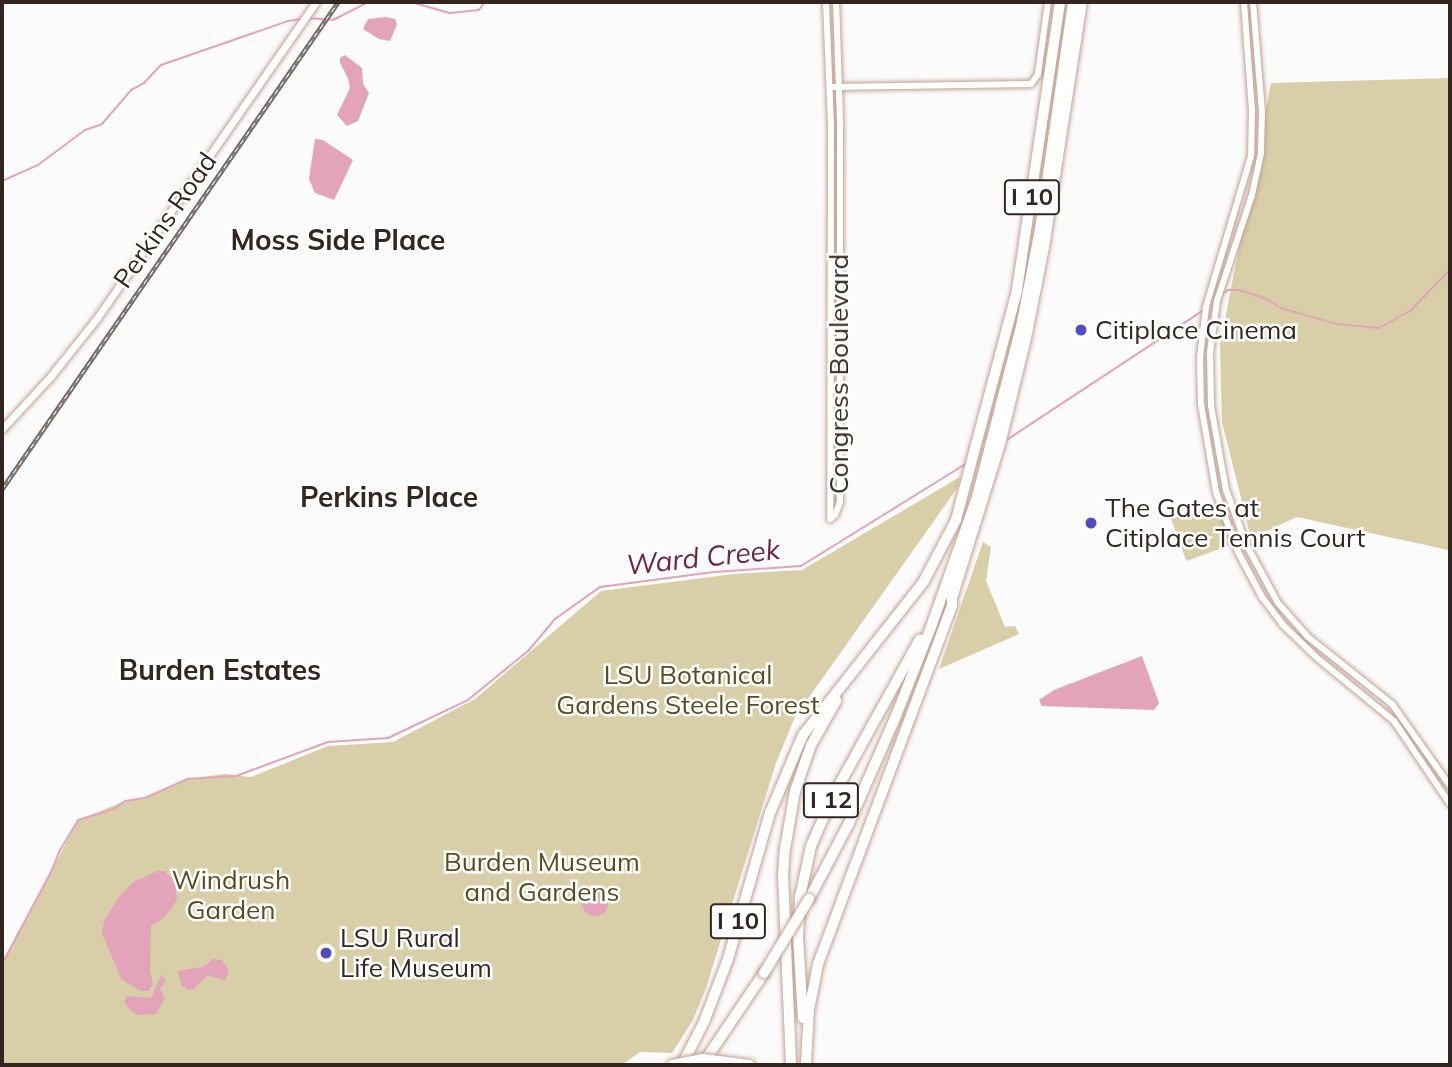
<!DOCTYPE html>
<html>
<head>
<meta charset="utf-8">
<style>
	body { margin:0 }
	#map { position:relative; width:1452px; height:1067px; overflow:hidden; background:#fbfbfb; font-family:Mulish,sans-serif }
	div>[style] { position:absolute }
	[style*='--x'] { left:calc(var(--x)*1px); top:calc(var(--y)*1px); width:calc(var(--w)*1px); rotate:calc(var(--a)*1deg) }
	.green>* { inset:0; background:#d8cfa8; transform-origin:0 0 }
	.water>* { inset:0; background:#e3a3ba }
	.round { border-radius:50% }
	.stream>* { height:2px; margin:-1px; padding:0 1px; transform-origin:1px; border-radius:1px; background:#e3a3ba }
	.roads { filter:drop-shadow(0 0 2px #c2a192) drop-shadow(0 0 2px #c2a192) }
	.tertiary>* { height:6px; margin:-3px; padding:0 3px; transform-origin:3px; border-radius:3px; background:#fff }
	.secondary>* { height:7px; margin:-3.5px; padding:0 3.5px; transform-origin:3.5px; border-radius:3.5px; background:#fff }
	.motorway>* { height:10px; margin:-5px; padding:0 5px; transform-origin:5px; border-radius:5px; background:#fff }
	.rail>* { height:4.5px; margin-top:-2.25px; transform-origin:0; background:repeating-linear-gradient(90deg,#fff 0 5px,#746b67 0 10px); box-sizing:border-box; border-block:2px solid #746b67 }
	.bridges { filter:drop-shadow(0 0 2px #c2a192) drop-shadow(0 0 2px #c2a192) }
	.motorway-bridge>* { height:10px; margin:-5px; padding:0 5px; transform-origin:5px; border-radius:5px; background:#fff }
	.dots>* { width:19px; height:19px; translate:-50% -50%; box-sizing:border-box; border:4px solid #fff; border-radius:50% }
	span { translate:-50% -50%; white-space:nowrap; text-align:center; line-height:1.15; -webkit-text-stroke:5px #fff; paint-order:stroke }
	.shield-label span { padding:2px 5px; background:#fff; border:2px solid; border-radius:5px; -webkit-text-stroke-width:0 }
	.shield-label { font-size:24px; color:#332620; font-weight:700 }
	.street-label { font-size:26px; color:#332620 }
	.poi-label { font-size:26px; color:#332620 }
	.left { translate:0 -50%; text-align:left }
	.park-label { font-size:26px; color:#574d1f }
	.neighbourhood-label { font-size:28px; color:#332620; font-weight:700 }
	.water-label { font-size:28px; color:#6f2546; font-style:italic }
	.frame { position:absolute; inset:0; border:4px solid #332620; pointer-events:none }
</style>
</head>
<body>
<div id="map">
	<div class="green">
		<div style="clip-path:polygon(1450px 78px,1450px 556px,1448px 550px,1297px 517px,1251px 538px,1222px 422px,1220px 345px,1271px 83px)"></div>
		<div style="clip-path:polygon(960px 477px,958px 487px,795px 717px,776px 763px,706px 988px,693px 1020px,672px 1053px,640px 1052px,622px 1065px,2px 1065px,2px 965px,78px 820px,125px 801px,145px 797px,187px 779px,224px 774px,251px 777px,328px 746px,393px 742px,475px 699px,601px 591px,734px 574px,802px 570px)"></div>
		<div style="left:1217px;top:502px;width:45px;height:49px;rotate:70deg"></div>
		<div style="clip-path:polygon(983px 542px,991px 547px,986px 581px,1005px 627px,1015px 626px,1019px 634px,939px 669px)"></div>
	</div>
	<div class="water">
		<div style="clip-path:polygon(386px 17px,395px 19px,397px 24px,390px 41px,379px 39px,363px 29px,368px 19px)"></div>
		<div style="clip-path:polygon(345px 55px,362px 68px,363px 84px,369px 93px,358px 121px,347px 126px,337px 115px,350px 88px,348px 78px,340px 63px,340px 58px)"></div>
		<div style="clip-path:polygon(315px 139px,323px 140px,353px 160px,334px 200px,315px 193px,309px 179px)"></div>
		<div style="clip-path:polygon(1142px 656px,1159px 703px,1154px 710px,1042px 706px,1039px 700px,1054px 690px)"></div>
		<div style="clip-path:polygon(158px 871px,164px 871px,175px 881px,177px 900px,165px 917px,151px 926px,150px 970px,153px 984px,149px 991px,141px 991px,121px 979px,102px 933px,104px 920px,122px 893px,133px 882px)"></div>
		<div class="round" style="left:582px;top:890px;width:26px;height:26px"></div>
		<div style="clip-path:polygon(213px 959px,222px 960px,227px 967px,229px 971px,225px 981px,208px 975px,193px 989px,188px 990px,181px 985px,178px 971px,203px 967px)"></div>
		<div style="clip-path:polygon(161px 975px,166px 980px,160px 989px,165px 998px,156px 1014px,138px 1015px,130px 1010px,124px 1002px,127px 996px,151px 998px)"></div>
	</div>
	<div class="stream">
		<div style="--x:411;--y:2;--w:41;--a:15.8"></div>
		<div style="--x:450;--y:13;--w:29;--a:-6"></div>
		<div style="--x:479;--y:10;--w:10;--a:-53"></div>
		<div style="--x:307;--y:18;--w:26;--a:4"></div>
		<div style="--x:333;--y:20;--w:39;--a:-27"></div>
		<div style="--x:2;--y:181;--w:39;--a:-24"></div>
		<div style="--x:38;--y:165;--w:59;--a:-36.7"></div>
		<div style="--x:85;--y:130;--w:18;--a:-19"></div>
		<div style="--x:102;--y:124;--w:45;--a:-49.5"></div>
		<div style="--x:131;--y:90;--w:15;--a:-28"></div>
		<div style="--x:144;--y:83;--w:25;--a:-47"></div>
		<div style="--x:161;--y:65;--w:134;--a:-19.1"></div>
		<div style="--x:288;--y:21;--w:14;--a:-8"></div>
		<div style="--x:1223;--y:294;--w:6;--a:-39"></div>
		<div style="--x:1228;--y:290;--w:11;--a:0"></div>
		<div style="--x:1239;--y:290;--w:26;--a:18"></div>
		<div style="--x:1264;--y:298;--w:20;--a:30"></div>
		<div style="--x:1281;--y:308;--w:57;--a:16.2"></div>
		<div style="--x:1336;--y:324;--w:43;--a:5.3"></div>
		<div style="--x:1379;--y:328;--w:37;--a:-29"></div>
		<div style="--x:1411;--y:310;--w:56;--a:-45.7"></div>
		<div style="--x:1005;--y:441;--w:236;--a:-33.4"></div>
		<div style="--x:2;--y:964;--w:104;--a:-62"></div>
		<div style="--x:51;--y:872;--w:22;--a:-68"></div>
		<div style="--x:59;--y:852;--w:37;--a:-59"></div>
		<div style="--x:78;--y:820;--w:38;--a:-17"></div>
		<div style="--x:114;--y:809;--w:14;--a:-36"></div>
		<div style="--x:125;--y:801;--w:20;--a:-9"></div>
		<div style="--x:145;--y:798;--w:46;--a:-24.3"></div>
		<div style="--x:187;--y:779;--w:49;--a:-3.5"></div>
		<div style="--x:236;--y:776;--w:98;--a:-20.3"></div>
		<div style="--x:328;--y:742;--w:60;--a:-3.8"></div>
		<div style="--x:388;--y:738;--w:89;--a:-25.4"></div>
		<div style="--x:468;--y:700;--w:79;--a:-39.3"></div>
		<div style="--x:529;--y:650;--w:40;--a:-50"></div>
		<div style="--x:555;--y:619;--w:55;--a:-35.4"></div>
		<div style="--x:600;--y:587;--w:115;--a:-7.5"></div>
		<div style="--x:714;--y:572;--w:87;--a:-3.9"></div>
		<div style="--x:801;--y:566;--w:195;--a:-31.8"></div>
	</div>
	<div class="roads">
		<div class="tertiary">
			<div style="--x:826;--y:2;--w:123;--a:87.7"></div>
			<div style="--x:831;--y:125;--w:394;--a:90.1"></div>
			<div style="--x:1244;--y:2;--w:108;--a:85.8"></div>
			<div style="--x:1252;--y:110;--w:46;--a:91.2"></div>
			<div style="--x:1251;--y:156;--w:158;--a:106.6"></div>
			<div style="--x:1206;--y:307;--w:50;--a:96.8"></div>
			<div style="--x:1200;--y:357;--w:47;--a:88.8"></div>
			<div style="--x:1201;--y:404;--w:89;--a:80.3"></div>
			<div style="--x:1216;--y:492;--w:64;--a:69.9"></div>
			<div style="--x:1238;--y:552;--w:51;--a:61.9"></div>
			<div style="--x:1262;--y:597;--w:34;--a:53"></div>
			<div style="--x:1282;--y:624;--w:47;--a:44.1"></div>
			<div style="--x:1316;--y:657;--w:101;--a:39.4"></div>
			<div style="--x:1394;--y:721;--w:100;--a:56"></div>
			<div style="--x:1253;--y:2;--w:109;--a:85.3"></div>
			<div style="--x:1262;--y:111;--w:42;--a:91.4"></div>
			<div style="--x:1261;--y:153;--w:43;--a:102.1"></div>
			<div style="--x:1252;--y:195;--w:112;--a:108.3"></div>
			<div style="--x:1217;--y:301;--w:51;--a:97.8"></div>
			<div style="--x:1210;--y:352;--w:54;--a:88.9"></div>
			<div style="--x:1211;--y:406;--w:85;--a:79.9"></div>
			<div style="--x:1226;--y:490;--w:60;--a:69.4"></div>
			<div style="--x:1247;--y:546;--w:65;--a:61.5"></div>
			<div style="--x:1278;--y:603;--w:45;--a:48.6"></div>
			<div style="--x:1308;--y:637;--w:107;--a:38.6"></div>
			<div style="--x:1392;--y:704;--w:100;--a:54.7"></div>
			<div style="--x:833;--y:87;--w:198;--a:-0.9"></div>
			<div style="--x:1031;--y:84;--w:12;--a:-55"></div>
			<div style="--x:1038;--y:74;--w:73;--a:-82.1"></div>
			<div style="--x:830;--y:519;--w:6;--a:-39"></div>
			<div style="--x:835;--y:515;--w:14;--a:-69"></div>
			<div style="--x:840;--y:502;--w:382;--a:-90"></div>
			<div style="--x:840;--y:120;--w:118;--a:-91.9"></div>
		</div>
		<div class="secondary">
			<div style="--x:2;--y:429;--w:71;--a:-47.3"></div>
			<div style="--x:50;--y:377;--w:75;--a:-51.5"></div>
			<div style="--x:97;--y:318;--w:384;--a:-55.3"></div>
		</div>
		<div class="motorway">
			<div style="--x:809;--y:899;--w:86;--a:-62.2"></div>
			<div style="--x:849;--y:823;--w:117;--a:-66.3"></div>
			<div style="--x:896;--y:716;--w:96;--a:-68.5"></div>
			<div style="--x:931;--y:627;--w:138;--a:-70.5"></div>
			<div style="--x:977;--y:497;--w:176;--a:-75.5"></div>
			<div style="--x:1021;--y:327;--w:100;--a:-79"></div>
			<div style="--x:1040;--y:229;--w:229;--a:-81.7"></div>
			<div style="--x:803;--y:1018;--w:81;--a:-93.5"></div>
			<div style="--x:798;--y:937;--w:40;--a:-87.1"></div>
			<div style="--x:800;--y:897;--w:52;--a:-77.8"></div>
			<div style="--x:811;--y:846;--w:55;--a:-66.3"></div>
			<div style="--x:833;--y:796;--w:179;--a:-61"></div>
			<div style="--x:806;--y:1063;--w:53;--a:-86.8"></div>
			<div style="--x:809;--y:1010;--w:47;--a:-78.9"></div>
			<div style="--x:818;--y:964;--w:382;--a:-69.5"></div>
			<div style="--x:952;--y:606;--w:8;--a:-90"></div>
			<div style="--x:952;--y:598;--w:161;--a:-72.7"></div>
			<div style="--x:1000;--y:444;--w:109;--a:-76.2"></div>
			<div style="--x:1026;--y:338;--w:93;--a:-78.8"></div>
			<div style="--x:1044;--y:247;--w:248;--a:-81.2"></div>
			<div style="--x:682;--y:1065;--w:48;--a:-62.9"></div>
			<div style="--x:704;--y:1022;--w:67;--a:-69.1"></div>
			<div style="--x:728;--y:959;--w:152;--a:-74"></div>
			<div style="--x:770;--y:813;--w:85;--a:-67.1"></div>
			<div style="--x:803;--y:735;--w:196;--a:-51.8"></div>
			<div style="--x:924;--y:581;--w:69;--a:-62.3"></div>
			<div style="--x:956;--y:520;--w:238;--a:-75.1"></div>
			<div style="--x:1017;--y:290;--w:291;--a:-81.5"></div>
			<div style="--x:702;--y:1065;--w:111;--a:-56"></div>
			<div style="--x:791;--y:1065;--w:190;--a:-92.4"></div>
			<div style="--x:783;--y:875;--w:26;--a:-86"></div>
			<div style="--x:785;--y:849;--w:59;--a:-80.2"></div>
			<div style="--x:795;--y:791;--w:49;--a:-70.8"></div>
			<div style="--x:811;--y:745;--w:51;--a:-60.4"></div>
		</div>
	</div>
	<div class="rail">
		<div style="--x:2;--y:489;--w:592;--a:-55.4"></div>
	</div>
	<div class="bridges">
		<div class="motorway-bridge">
			<div style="--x:764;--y:973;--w:87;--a:-58.7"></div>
			<div style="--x:672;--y:1065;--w:32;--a:-11"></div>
			<div style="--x:703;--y:1059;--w:47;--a:7.3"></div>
		</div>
	</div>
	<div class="dots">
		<div style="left:1081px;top:330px;background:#534bc3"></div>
		<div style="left:1091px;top:523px;background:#534bc3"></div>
		<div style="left:326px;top:953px;background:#534bc3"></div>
	</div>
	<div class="shield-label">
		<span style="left:1032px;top:197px">I 10</span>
		<span style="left:831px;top:800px">I 12</span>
		<span style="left:738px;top:921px">I 10</span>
	</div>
	<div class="street-label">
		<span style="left:165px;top:220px;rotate:-55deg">Perkins Road</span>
		<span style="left:839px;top:374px;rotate:-90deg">Congress Boulevard</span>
	</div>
	<div class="poi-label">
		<span class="left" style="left:1095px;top:330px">Citiplace Cinema</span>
		<span class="left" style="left:1105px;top:523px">The Gates at<br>Citiplace Tennis Court</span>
		<span class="left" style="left:340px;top:953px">LSU Rural<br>Life Museum</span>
	</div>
	<div class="park-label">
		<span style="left:688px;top:690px">LSU Botanical<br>Gardens Steele Forest</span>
		<span style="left:542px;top:877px">Burden Museum<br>and Gardens</span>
		<span style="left:231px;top:895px">Windrush<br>Garden</span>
	</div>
	<div class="neighbourhood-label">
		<span style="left:338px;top:240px">Moss Side Place</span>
		<span style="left:389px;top:497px">Perkins Place</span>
		<span style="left:220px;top:670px">Burden Estates</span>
	</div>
	<div class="water-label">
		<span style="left:703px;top:557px;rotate:-6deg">Ward Creek</span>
	</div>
	<div class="frame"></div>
</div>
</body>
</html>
